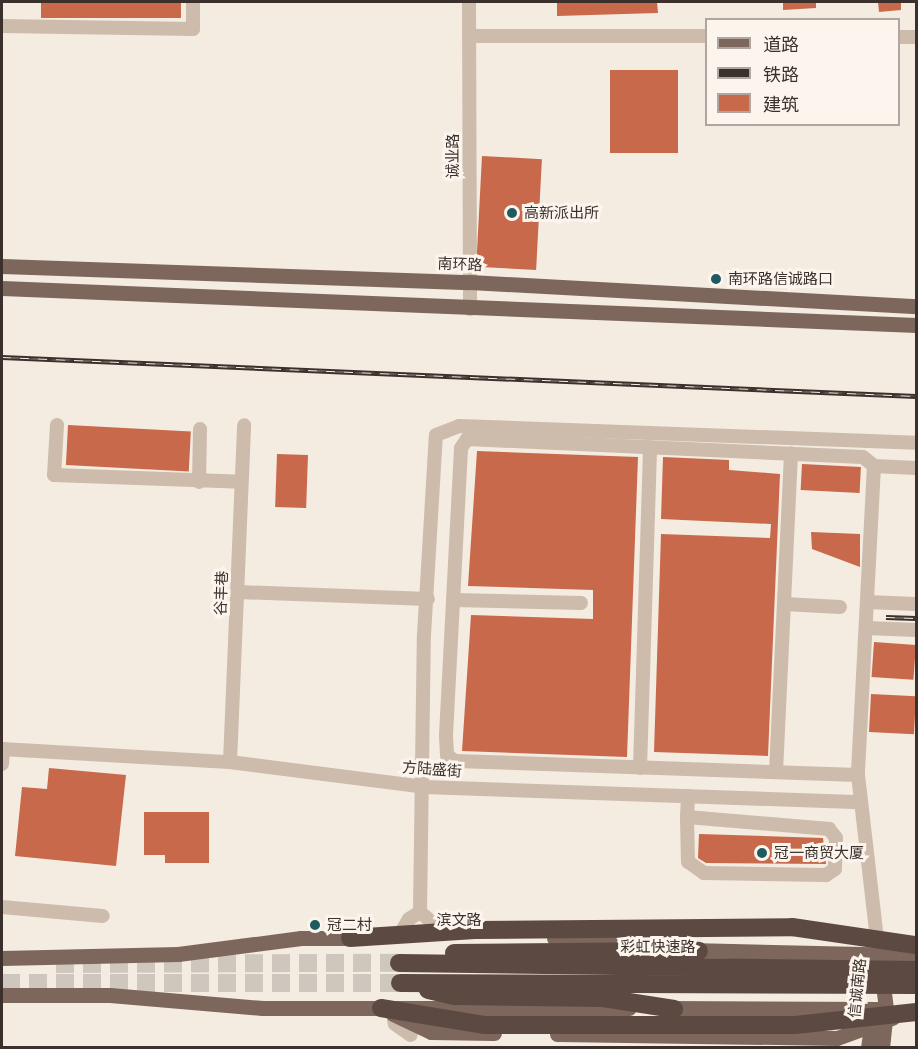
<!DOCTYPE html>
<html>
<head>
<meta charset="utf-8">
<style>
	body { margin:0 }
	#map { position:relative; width:918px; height:1049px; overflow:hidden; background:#f4ebe1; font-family:Arial,"Noto Sans SC",sans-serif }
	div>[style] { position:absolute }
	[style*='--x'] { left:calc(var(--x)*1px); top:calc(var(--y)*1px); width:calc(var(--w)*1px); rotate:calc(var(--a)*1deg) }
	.building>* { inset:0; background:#c8694b; transform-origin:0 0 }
	.highway-tunnel>* { height:18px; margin-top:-9px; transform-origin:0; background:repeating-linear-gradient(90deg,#cfc6bd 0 18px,transparent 0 27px) }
	.minor>* { height:14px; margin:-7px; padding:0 7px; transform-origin:7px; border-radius:7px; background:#cdbbac }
	.major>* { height:15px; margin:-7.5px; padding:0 7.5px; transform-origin:7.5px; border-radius:7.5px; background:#7d675c }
	.highway>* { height:18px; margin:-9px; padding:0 9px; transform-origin:9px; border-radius:9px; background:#5c4a42 }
	.rail>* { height:5px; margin-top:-2.5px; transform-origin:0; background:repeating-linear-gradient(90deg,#fbf5ee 0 9px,#3b302b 0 18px); box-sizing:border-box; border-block:2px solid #3b302b }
	.dots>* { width:16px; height:16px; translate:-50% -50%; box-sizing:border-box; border:3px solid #fbf5ee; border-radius:50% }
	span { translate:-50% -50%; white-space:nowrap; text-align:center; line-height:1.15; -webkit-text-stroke:6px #fbf5ee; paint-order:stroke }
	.street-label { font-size:15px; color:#3b302b }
	.poi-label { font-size:15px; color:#3b302b }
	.left { translate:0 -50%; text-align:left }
	.frame { position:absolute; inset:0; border:3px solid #3b302b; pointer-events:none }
	.legend { position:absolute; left:705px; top:18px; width:195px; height:108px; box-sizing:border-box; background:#fbf5ee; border:2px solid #aea6a0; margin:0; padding:8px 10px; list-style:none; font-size:18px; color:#3b302b }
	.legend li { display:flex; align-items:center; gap:12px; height:30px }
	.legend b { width:30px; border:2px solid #aea6a0 }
</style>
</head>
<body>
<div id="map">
	<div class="building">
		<div style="left:41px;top:2px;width:140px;height:16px"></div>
		<div style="clip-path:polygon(557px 2px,657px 2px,658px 13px,557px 16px)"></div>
		<div style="clip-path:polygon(783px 2px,816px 2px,816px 8px,783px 10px)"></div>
		<div style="clip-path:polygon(878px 2px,901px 2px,901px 10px,879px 12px)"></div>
		<div style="left:610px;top:70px;width:68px;height:83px"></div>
		<div style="left:482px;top:156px;width:60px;height:111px;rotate:3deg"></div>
		<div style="left:68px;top:425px;width:123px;height:40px;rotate:3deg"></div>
		<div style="clip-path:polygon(477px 451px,638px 457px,627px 757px,462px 751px,471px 615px,593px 619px,593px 590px,468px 586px)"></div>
		<div style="left:277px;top:454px;width:31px;height:53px;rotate:2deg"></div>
		<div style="clip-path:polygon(663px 457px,729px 460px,729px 470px,780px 474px,768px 756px,654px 752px,661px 534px,770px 538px,771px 524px,661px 519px)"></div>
		<div style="left:802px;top:464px;width:59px;height:26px;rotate:3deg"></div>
		<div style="clip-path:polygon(811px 532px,860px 534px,860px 567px,812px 549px)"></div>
		<div style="left:874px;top:642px;width:42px;height:35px;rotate:4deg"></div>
		<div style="left:871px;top:694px;width:45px;height:38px;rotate:3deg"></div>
		<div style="clip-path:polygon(49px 768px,126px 775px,116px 866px,15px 856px,22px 787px,47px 789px)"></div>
		<div style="clip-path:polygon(144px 812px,209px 812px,209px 863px,165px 863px,165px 855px,144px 855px)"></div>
		<div style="clip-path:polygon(699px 834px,823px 838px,826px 864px,706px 863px,698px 858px)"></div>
	</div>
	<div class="highway-tunnel">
		<div style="--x:56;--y:964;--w:343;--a:-0.2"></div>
		<div style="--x:2;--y:983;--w:398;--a:0"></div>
	</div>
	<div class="minor">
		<div style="--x:469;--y:2;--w:307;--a:89.8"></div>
		<div style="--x:2;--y:26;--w:191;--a:0.9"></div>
		<div style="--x:193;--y:29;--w:27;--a:-90"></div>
		<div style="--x:469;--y:36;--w:237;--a:0"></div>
		<div style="--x:898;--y:37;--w:18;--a:0"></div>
		<div style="--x:57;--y:425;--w:50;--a:93.4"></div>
		<div style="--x:54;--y:475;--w:187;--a:2.1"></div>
		<div style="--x:874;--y:466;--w:42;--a:2.7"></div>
		<div style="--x:199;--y:482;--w:53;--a:-88.9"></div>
		<div style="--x:238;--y:592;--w:190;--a:2.1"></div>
		<div style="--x:453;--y:600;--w:128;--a:1.3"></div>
		<div style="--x:867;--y:602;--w:49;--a:2.3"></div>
		<div style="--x:784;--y:604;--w:56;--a:3.1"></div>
		<div style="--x:866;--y:628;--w:50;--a:2.3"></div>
		<div style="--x:2;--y:749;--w:228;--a:3.3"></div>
		<div style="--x:230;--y:762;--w:196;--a:7.3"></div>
		<div style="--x:424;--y:787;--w:437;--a:2"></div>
		<div style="--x:230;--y:762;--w:337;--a:-87.6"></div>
		<div style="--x:2;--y:764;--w:15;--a:-86"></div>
		<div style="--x:640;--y:768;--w:321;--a:-88.2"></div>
		<div style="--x:776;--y:772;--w:319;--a:-87.3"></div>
		<div style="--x:858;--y:775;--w:403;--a:-178"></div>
		<div style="--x:455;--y:761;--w:10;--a:-143"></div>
		<div style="--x:447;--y:755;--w:20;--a:-93"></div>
		<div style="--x:446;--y:735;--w:287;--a:-87"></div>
		<div style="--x:461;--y:448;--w:11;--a:-56"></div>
		<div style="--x:467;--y:439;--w:396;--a:2.6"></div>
		<div style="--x:863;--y:457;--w:14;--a:39"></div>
		<div style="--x:874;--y:466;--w:309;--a:93"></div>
		<div style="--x:858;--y:775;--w:174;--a:83.4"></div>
		<div style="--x:687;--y:817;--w:143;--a:4.8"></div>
		<div style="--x:829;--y:829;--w:11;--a:52"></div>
		<div style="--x:836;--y:838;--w:31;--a:92"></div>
		<div style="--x:835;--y:869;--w:11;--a:146"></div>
		<div style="--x:826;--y:875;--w:122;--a:-179.1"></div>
		<div style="--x:704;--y:873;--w:19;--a:-145"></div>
		<div style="--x:688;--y:862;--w:45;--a:-91.3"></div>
		<div style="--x:687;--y:817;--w:21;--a:-87"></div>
		<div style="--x:2;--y:907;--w:101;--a:5.1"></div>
		<div style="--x:442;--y:931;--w:29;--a:-139"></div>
		<div style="--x:420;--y:912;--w:277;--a:-89.2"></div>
		<div style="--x:424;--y:635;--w:200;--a:-86.6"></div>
		<div style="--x:436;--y:435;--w:25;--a:-21"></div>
		<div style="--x:459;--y:426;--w:457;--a:2.1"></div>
		<div style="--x:400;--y:934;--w:17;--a:-59"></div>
		<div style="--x:409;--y:919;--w:13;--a:-32"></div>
		<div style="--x:393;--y:1014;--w:10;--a:79"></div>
		<div style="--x:395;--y:1024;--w:19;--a:35"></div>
	</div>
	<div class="major">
		<div style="--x:2;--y:266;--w:468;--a:2"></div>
		<div style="--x:470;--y:282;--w:447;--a:3.1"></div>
		<div style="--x:2;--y:288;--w:915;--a:2.32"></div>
		<div style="--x:554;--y:938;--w:84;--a:4.8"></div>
		<div style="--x:689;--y:950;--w:227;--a:1.3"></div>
		<div style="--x:2;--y:958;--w:176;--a:-1.3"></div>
		<div style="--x:178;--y:954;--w:124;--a:-7.4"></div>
		<div style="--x:301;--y:938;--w:58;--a:0"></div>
		<div style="--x:2;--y:995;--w:108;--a:0"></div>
		<div style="--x:110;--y:995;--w:153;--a:4.9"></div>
		<div style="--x:262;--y:1008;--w:367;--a:0"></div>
		<div style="--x:665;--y:1008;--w:213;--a:0.3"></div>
		<div style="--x:393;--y:1014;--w:42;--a:25.3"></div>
		<div style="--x:431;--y:1032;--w:63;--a:0.9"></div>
		<div style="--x:557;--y:1034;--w:280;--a:0.8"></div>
		<div style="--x:837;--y:1038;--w:59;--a:-20"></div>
		<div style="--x:868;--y:1048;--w:29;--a:-82"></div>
		<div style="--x:882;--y:1048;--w:39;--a:-84"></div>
		<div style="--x:886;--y:1009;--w:35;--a:-97"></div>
	</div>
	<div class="highway">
		<div style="--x:350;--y:938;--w:125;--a:-3.7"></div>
		<div style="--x:475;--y:930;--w:317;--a:-0.5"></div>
		<div style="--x:792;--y:927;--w:125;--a:8.3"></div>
		<div style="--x:454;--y:953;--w:245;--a:-0.5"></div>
		<div style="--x:399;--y:963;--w:517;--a:0.78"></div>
		<div style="--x:400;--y:983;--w:516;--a:0.22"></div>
		<div style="--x:428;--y:990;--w:28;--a:13"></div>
		<div style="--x:455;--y:996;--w:148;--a:0.8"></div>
		<div style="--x:603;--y:998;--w:72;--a:8.8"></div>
		<div style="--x:381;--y:1008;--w:104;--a:9.4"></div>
		<div style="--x:484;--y:1025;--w:311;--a:0"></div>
		<div style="--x:795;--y:1025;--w:122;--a:-6.1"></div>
	</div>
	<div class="rail">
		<div style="--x:2;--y:357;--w:915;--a:2.44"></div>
		<div style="--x:886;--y:617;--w:30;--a:2"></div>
	</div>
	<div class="dots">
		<div style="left:512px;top:213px;background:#1f5a5e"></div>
		<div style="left:716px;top:279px;background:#1f5a5e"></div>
		<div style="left:762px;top:853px;background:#1f5a5e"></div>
		<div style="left:315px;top:925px;background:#1f5a5e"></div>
	</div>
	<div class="street-label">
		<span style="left:453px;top:156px;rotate:-90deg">诚业路</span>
		<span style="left:460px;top:264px;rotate:2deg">南环路</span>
		<span style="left:221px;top:593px;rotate:-88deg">谷丰巷</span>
		<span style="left:432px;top:769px;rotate:4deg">方陆盛街</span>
		<span style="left:459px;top:920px">滨文路</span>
		<span style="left:658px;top:947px">彩虹快速路</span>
		<span style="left:857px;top:988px;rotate:-84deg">信诚南路</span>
	</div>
	<div class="poi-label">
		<span class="left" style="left:524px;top:213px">高新派出所</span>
		<span class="left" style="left:728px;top:279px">南环路信诚路口</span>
		<span class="left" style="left:774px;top:853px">冠一商贸大厦</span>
		<span class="left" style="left:327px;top:925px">冠二村</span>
	</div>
	<div class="frame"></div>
	<ul class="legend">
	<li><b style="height:8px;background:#7d675c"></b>道路</li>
	<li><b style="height:8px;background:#3b302b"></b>铁路</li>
	<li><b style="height:16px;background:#c8694b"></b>建筑</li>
	</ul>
</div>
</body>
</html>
